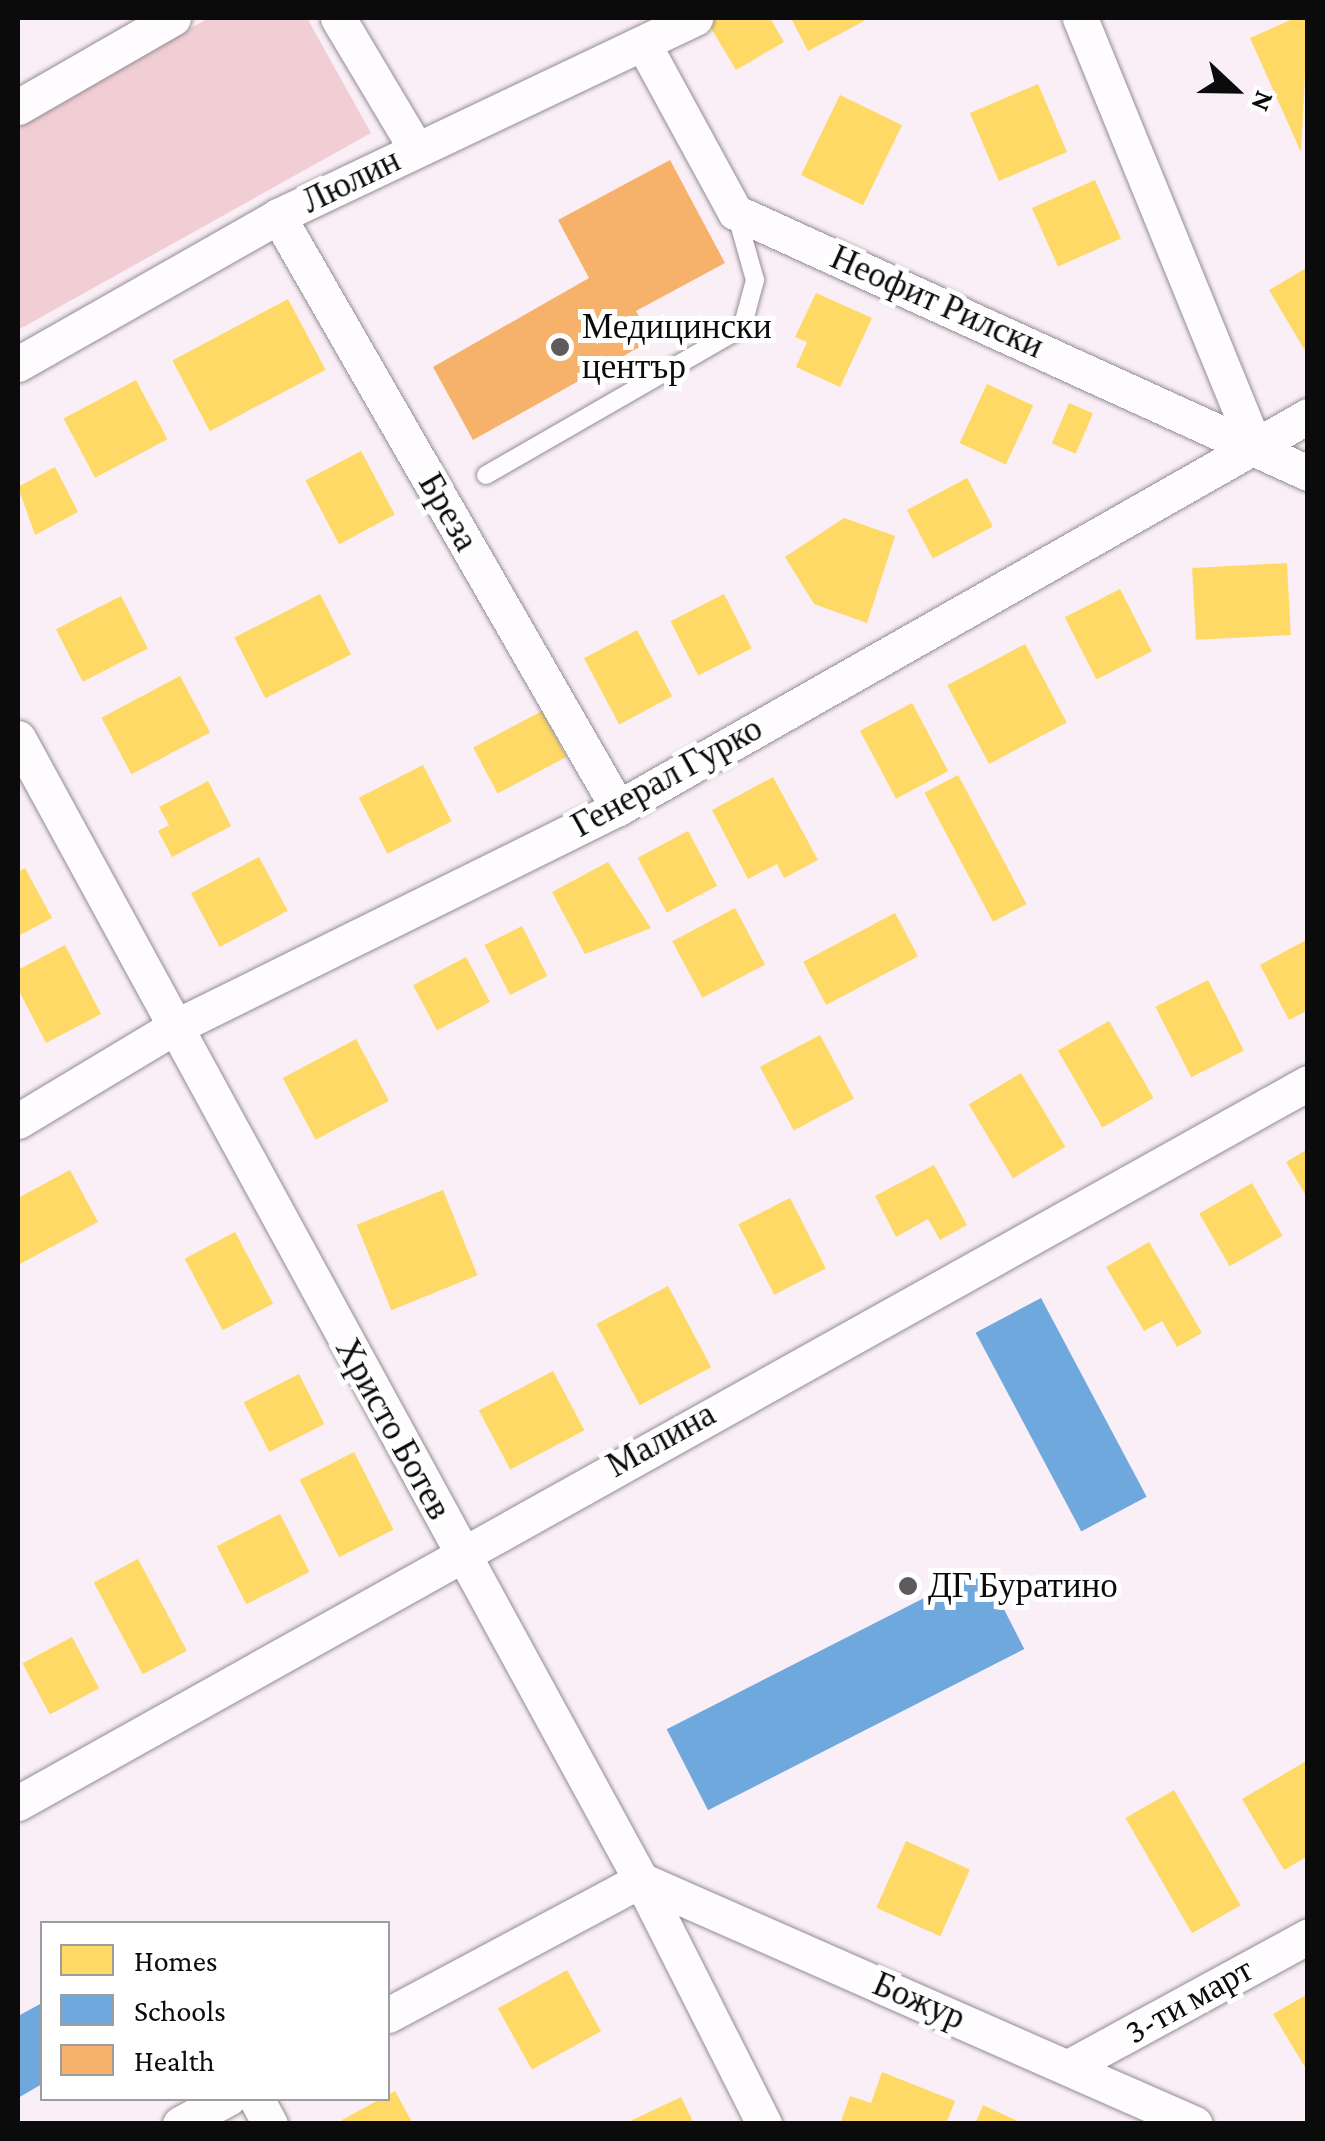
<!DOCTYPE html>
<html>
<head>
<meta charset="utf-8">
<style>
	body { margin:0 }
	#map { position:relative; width:1325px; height:2141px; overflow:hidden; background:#faeef7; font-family:"Crimson Pro",serif }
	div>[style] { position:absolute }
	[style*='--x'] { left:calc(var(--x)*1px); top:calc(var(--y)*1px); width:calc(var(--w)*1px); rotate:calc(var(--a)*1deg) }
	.green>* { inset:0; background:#f1ced4 }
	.homes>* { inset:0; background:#ffd966; transform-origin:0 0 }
	.schools>* { inset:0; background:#6fa8dc; transform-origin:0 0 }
	.health>* { inset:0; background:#f6b26b }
	.roads { filter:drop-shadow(0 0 2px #938d91) drop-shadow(0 0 2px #938d91) }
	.lane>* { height:18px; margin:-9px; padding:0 9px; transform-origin:9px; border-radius:9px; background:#fefcfe }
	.street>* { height:35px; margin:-17.5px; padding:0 17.5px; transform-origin:17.5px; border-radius:17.5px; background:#fefcfe }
	.dots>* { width:28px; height:28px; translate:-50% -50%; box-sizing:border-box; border:5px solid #fff; border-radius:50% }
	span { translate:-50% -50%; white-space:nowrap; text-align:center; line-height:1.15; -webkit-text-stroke:10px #fff; paint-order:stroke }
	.street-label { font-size:35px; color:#0b0b0b }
	.poi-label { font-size:35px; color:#0b0b0b }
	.left { translate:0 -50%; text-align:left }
	.frame { position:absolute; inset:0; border:20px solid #0b0b0b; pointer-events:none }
	.legend { position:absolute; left:40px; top:1921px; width:350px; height:180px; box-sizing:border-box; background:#fff; border:2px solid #9d9d9d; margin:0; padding:12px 18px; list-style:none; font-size:30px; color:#0b0b0b }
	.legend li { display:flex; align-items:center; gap:20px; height:50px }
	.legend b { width:50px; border:2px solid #9d9d9d }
	.north { position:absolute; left:1185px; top:40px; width:100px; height:100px; -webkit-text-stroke:8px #fff; paint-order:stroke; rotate:112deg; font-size:28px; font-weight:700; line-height:40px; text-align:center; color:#0b0b0b }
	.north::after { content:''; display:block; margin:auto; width:35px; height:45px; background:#0b0b0b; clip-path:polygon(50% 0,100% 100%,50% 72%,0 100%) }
</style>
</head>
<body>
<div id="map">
	<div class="green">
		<div style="clip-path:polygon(209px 18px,307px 18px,371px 133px,18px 330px,18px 124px)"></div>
	</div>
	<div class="homes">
		<div style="clip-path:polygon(705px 18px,770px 18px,784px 42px,736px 70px)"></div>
		<div style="clip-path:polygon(791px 18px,862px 18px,864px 21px,808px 51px)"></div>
		<div style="clip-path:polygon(1295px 18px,1308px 18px,1301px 152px,1250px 38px)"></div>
		<div style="left:1038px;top:84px;width:74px;height:74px;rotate:67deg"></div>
		<div style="left:840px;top:95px;width:69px;height:89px;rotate:26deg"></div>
		<div style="left:1095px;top:180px;width:64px;height:69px;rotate:66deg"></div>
		<div style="clip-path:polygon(1308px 267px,1308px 347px,1304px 349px,1269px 290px)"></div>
		<div style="clip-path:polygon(816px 293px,872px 318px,840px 387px,796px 367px,807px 342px,795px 337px)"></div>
		<div style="left:288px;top:299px;width:80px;height:131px;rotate:62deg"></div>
		<div style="left:136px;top:380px;width:67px;height:82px;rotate:62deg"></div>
		<div style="left:987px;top:384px;width:51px;height:65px;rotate:25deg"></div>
		<div style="left:1069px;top:403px;width:26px;height:44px;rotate:23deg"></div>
		<div style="left:361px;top:451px;width:72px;height:63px;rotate:62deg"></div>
		<div style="clip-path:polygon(55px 467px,78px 512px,35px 535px,18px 487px)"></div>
		<div style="left:967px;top:478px;width:55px;height:68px;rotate:62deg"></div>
		<div style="clip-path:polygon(844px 518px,895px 536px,867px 623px,814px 604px,785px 557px)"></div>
		<div style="left:1287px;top:563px;width:72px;height:95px;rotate:87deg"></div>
		<div style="left:1120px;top:589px;width:70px;height:62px;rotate:63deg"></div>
		<div style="left:320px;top:594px;width:68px;height:96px;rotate:63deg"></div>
		<div style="left:724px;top:594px;width:61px;height:60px;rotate:63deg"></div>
		<div style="left:121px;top:596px;width:59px;height:73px;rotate:63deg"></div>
		<div style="left:637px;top:630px;width:75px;height:60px;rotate:62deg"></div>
		<div style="left:1025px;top:644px;width:89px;height:88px;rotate:62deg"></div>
		<div style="left:180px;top:676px;width:64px;height:89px;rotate:62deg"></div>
		<div style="left:912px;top:703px;width:77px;height:59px;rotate:62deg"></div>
		<div style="left:542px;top:711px;width:52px;height:78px;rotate:62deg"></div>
		<div style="left:423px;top:765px;width:63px;height:72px;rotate:63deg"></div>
		<div style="left:958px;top:775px;width:146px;height:38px;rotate:62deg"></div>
		<div style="clip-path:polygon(773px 777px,818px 860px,784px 878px,777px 864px,748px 879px,712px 810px)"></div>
		<div style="clip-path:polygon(208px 781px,231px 826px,172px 857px,158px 831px,169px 825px,159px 807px)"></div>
		<div style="left:688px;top:831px;width:62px;height:57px;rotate:62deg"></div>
		<div style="left:259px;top:857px;width:61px;height:77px;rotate:62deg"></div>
		<div style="clip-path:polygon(608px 862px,651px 928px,585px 954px,552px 892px)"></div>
		<div style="clip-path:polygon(25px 868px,52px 918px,18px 936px,18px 872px)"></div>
		<div style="left:735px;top:908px;width:64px;height:71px;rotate:62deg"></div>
		<div style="left:895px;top:913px;width:49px;height:104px;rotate:62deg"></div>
		<div style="left:522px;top:926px;width:56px;height:42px;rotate:63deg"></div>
		<div style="clip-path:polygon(1308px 939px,1308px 1010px,1289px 1020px,1260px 965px)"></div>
		<div style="clip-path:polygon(65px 945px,101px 1014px,46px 1043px,18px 989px,18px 970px)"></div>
		<div style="left:466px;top:957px;width:51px;height:60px;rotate:62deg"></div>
		<div style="left:1208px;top:980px;width:79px;height:59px;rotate:63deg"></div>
		<div style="left:1109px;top:1021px;width:89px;height:59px;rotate:60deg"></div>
		<div style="left:820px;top:1035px;width:72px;height:68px;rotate:62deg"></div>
		<div style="left:356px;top:1039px;width:70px;height:83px;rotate:62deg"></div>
		<div style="left:1021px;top:1073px;width:86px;height:61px;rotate:59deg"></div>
		<div style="clip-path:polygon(1308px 1149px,1308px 1199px,1286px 1162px)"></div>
		<div style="clip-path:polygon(934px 1165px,967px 1225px,940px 1240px,928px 1219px,896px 1237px,875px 1196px)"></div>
		<div style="clip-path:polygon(70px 1170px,98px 1222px,18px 1265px,18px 1198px)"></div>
		<div style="left:1252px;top:1183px;width:61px;height:61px;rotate:60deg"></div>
		<div style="left:443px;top:1190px;width:92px;height:93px;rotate:68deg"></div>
		<div style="left:790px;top:1198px;width:79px;height:58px;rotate:63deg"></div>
		<div style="left:235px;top:1232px;width:81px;height:57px;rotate:62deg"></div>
		<div style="clip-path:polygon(1149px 1242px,1202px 1333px,1177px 1347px,1162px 1321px,1144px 1331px,1106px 1267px)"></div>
		<div style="left:668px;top:1286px;width:92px;height:81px;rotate:62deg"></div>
		<div style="left:553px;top:1371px;width:67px;height:84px;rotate:62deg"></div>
		<div style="left:299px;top:1374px;width:56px;height:62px;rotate:63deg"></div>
		<div style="left:354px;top:1452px;width:87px;height:61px;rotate:63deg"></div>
		<div style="left:280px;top:1514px;width:65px;height:71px;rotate:63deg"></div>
		<div style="left:138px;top:1559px;width:104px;height:50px;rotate:62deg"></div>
		<div style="left:72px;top:1637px;width:58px;height:56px;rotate:62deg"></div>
		<div style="clip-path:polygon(1308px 1760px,1308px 1856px,1284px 1870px,1242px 1799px)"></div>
		<div style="left:1174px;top:1790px;width:133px;height:56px;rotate:60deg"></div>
		<div style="left:906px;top:1841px;width:70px;height:73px;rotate:24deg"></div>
		<div style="left:567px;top:1970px;width:70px;height:79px;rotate:61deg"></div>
		<div style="clip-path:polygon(1308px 1994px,1308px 2072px,1273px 2014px)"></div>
		<div style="clip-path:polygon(882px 2072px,955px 2101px,946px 2124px,840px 2124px,850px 2096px,871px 2103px)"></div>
		<div style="clip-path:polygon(395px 2091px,413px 2124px,343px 2124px,342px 2120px)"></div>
		<div style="clip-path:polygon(681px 2097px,694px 2124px,624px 2124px)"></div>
		<div style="clip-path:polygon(983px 2105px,1024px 2124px,975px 2124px)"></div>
	</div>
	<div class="schools">
		<div style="left:1041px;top:1298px;width:225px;height:74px;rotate:62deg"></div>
		<div style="left:983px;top:1568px;width:91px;height:355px;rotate:63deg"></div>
		<div style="clip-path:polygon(42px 2003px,42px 2084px,18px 2098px,18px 2016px)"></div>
	</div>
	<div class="health">
		<div style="clip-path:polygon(670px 160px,725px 263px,636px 311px,652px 340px,473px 440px,433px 367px,589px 278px,558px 220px)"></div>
	</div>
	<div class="roads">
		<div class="lane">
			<div style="--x:486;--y:475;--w:295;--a:-29.9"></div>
			<div style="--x:742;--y:328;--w:50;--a:-74.8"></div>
			<div style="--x:755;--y:280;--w:70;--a:-105.8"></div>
		</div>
		<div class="street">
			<div style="--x:338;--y:18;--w:152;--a:59.2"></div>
			<div style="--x:1080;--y:18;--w:460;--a:67.8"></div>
			<div style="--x:645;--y:47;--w:188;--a:61.4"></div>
			<div style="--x:735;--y:212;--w:630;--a:24.49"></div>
			<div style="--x:18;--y:107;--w:179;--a:-29.9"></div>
			<div style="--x:278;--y:216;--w:683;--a:60.13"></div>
			<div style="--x:18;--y:364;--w:299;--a:-29.6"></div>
			<div style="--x:278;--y:216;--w:462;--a:-25.4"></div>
			<div style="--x:18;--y:738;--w:1301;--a:61.39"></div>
			<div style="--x:641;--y:1880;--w:273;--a:63.2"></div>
			<div style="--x:18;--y:1121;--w:179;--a:-31"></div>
			<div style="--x:171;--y:1029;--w:499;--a:-26.3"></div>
			<div style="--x:618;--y:808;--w:794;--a:-29.6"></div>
			<div style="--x:18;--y:1803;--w:1477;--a:-29.17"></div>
			<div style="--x:388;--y:2015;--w:287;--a:-28.1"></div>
			<div style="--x:641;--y:1880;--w:605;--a:23.77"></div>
			<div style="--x:1070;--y:2066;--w:271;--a:-28.6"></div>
			<div style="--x:256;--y:2098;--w:30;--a:62"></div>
			<div style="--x:180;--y:2124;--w:55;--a:-28.4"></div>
		</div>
	</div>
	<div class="dots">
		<div style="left:560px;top:347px;background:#5f5a5e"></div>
		<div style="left:908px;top:1586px;background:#5f5a5e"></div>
	</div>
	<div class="street-label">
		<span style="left:351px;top:181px;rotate:-26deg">Люлин</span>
		<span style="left:937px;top:302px;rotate:24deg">Неофит Рилски</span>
		<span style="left:448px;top:512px;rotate:60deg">Бреза</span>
		<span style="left:667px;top:777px;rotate:-29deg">Генерал Гурко</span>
		<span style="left:393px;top:1429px;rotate:61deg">Христо Ботев</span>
		<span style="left:661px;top:1440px;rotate:-29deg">Малина</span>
		<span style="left:919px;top:2001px;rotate:23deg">Божур</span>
		<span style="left:1189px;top:2001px;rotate:-29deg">3-ти март</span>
	</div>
	<div class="poi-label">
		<span class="left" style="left:582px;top:347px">Медицински<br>център</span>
		<span class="left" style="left:928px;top:1586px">ДГ Буратино</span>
	</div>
	<div class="frame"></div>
	<ul class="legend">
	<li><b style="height:28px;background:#ffd966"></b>Homes</li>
	<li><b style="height:28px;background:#6fa8dc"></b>Schools</li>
	<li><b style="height:28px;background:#f6b26b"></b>Health</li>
	</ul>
	<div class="north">N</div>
</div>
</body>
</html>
